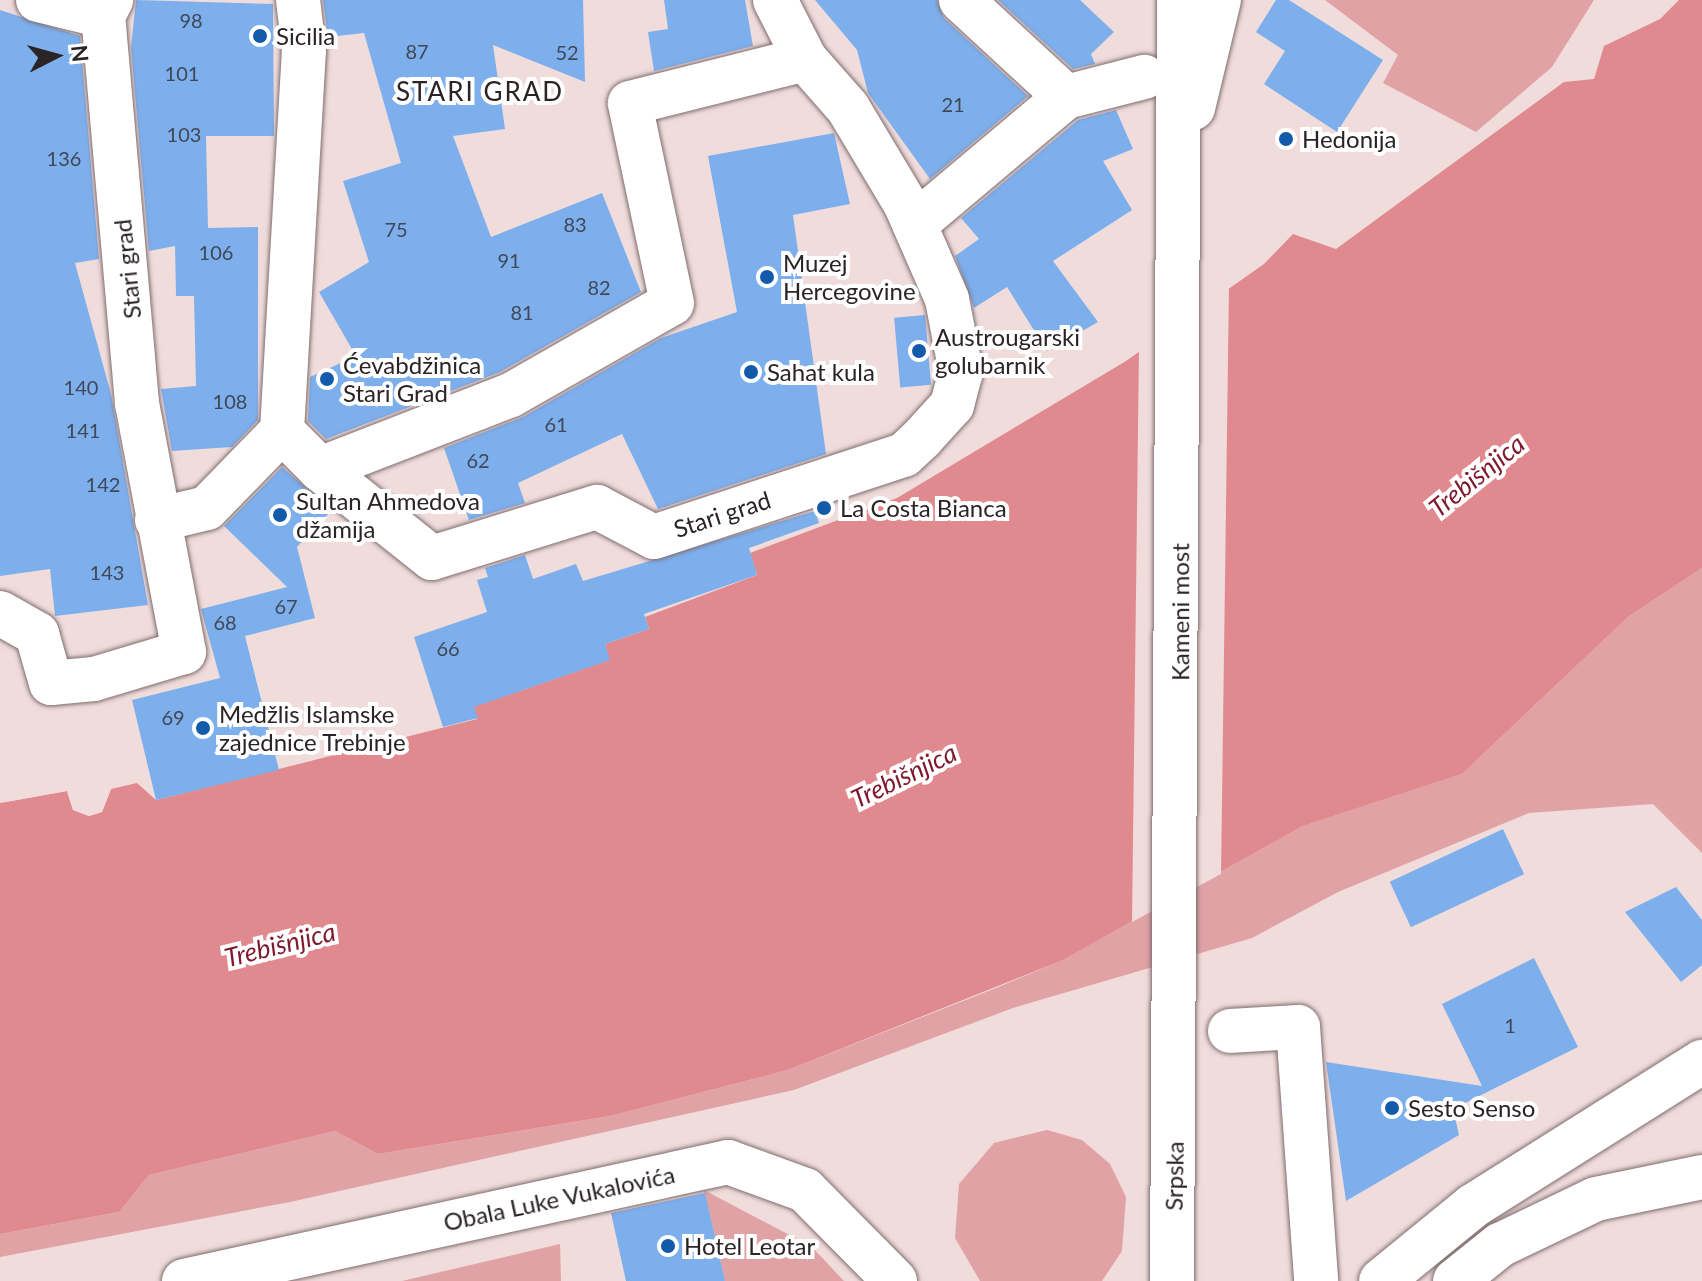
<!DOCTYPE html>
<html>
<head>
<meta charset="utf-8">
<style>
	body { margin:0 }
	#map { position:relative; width:1702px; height:1281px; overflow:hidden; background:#f1dcdc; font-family:Lato,sans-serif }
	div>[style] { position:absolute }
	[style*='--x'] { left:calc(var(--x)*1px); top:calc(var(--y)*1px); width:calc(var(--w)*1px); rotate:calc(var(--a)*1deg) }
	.green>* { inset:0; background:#e0a2a5 }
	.water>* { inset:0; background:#e08a8f }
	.pier>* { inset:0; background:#f1dcdc }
	.building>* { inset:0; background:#7eafed; transform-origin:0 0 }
	.roads { filter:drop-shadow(0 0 2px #7f6d6e) drop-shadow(0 0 2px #7f6d6e) }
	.minor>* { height:44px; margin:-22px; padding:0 22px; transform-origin:22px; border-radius:22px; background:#fff }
	.dots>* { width:22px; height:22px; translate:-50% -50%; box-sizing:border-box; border:4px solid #fff; border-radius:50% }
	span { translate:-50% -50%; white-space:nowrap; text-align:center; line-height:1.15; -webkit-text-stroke:8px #fff; paint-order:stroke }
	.number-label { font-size:20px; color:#404756 }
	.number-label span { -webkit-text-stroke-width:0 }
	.poi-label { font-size:24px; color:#2b2424 }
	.left { translate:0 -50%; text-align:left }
	.street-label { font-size:24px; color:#2b2424 }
	.neighbourhood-label { font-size:26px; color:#2b2424; letter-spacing:2px }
	.water-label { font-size:26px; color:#7f192d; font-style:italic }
	.north { position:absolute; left:16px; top:16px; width:80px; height:80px; -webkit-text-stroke:6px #fff; paint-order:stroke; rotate:84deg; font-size:22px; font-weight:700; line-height:32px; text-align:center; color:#2b2424 }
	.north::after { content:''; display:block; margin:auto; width:28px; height:36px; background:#2b2424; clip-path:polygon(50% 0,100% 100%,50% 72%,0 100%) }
</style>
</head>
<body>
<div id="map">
	<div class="green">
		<div style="clip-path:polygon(1325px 0,1594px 0,1552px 67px,1476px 132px,1383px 83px,1398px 55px)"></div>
		<div style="clip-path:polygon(1702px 568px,1702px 853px,1653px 804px,1529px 813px,1338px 892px,1252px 938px,1013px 1008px,794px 1090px,290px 1202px,0 1257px,0 1234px,119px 1212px,149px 1175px,335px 1131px,378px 1154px,610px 1116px,788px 1070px,991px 990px,1063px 960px,1303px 826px,1462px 774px,1628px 617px)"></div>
		<div style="clip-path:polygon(1047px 1130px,1082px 1140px,1110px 1164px,1126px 1197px,1122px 1251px,1102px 1281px,980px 1281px,955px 1238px,959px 1184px,994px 1143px)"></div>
		<div style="clip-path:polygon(704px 1190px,812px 1247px,844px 1281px,725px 1281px)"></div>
		<div style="clip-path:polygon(560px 1244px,561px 1281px,402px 1281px)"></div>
	</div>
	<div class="water">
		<div style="clip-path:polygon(1679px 0,1702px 0,1702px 568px,1628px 617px,1462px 774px,1303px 826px,1063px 960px,788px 1070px,610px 1116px,378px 1154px,335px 1131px,149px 1175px,119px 1212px,0 1234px,0 803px,67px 791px,73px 810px,89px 816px,102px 812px,111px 789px,137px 783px,156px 800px,477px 719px,469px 691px,517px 692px,609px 660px,605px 644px,649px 629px,645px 617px,757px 575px,750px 553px,897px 498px,1126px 361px,1264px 264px,1293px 234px,1336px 249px,1564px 82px,1594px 79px,1604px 46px,1660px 19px)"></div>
	</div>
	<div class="pier">
		<div style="clip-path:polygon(1229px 284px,1221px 874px,1132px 922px,1139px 347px)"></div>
		<div style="clip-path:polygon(136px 779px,111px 789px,102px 812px,89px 816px,73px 810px,67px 791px,0 803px,68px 787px,76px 807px,89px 812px,106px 800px,108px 786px)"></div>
	</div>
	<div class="building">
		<div style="clip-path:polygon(136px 0,273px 4px,274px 136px,206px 136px,208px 228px,258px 227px,258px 420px,232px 447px,172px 451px,161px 389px,196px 386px,194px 296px,176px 296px,175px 246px,149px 251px,131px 48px)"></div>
		<div style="clip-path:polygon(323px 0,583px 0,585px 82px,493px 45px,505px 129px,453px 136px,491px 237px,602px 193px,641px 292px,500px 372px,326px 439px,308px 421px,310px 377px,356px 356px,319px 292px,369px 262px,343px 181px,401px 163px,364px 33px,328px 37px)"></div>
		<div style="clip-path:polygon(664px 0,745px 0,753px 46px,654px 71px,648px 32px,668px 29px)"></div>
		<div style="clip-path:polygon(815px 0,937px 0,944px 18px,1028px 96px,930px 179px,868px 93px,857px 50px)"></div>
		<div style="clip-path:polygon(998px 0,1080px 0,1114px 32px,1091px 54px,1095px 64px,1073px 69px)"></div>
		<div style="clip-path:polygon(1276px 0,1289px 0,1383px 60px,1337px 132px,1264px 84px,1285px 51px,1256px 32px)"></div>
		<div style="clip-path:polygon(0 10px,80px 36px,99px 259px,75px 263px,111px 394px,148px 605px,55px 616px,50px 569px,0 576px)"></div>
		<div style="clip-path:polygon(1116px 110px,1133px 149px,1103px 161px,1132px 210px,1053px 261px,1098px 322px,1047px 351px,1007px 287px,974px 308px,955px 256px,979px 239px,961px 218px,1078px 120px)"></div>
		<div style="clip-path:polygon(834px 133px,850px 204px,793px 215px,826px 454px,658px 509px,622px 434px,518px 483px,525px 503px,469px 520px,444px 448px,523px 417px,661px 338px,737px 312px,708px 156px)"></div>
		<div style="left:925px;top:315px;width:70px;height:31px;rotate:85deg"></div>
		<div style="clip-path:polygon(282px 467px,332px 510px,297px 547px,315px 618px,245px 636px,279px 770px,156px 800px,132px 700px,220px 678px,201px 609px,287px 587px,224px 526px)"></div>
		<div style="clip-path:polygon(815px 511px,819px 523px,749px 548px,757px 575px,644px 614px,649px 629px,605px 644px,610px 660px,474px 707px,478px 718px,443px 727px,414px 637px,487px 612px,477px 580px,488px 577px,485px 568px,525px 555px,533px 579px,576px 564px,583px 581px)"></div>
		<div style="left:1503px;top:829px;width:50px;height:125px;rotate:65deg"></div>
		<div style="clip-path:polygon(1676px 887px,1702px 920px,1702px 965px,1681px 982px,1625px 912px)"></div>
		<div style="clip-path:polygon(1534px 958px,1578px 1047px,1453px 1109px,1459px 1135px,1346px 1201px,1326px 1062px,1482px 1086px,1442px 1004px)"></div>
		<div style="clip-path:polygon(705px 1193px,725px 1281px,626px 1281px,611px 1213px)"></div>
	</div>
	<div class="roads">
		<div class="minor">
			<div style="--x:38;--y:0;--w:67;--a:13.8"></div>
			<div style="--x:103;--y:16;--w:18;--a:-63"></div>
			<div style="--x:961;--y:0;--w:143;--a:42.7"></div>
			<div style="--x:1066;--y:97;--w:81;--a:-14.4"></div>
			<div style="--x:1193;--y:108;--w:111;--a:-76.5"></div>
			<div style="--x:915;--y:224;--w:197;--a:-40.1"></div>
			<div style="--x:282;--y:431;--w:54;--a:45"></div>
			<div style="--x:320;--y:469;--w:205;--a:-21.2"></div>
			<div style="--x:511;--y:395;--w:185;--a:-29.7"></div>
			<div style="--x:672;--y:303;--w:204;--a:-101.9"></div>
			<div style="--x:630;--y:103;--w:180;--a:-14.1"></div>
			<div style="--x:320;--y:469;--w:143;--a:38.5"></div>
			<div style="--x:432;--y:558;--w:173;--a:-17.2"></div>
			<div style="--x:597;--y:507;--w:64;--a:27.8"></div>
			<div style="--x:654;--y:537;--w:263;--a:-18.2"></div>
			<div style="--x:904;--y:455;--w:25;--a:-43"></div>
			<div style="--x:922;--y:438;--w:45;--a:-47.7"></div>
			<div style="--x:952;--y:405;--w:34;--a:-75"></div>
			<div style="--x:961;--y:372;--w:74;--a:-100.9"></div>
			<div style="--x:947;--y:299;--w:103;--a:-113.6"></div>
			<div style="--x:906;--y:205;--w:113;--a:-120.9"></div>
			<div style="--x:848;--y:108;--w:65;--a:-131.3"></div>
			<div style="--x:805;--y:59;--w:66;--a:-117"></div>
			<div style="--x:157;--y:520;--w:51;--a:-13.5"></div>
			<div style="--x:207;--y:508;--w:107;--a:-45.8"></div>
			<div style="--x:282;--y:431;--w:382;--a:-86.7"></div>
			<div style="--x:304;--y:50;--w:50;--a:-96.8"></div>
			<div style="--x:0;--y:613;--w:43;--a:29.6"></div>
			<div style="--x:37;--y:634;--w:51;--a:74.1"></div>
			<div style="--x:51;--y:683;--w:43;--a:-5.3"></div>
			<div style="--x:94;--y:679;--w:94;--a:-16.7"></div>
			<div style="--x:184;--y:652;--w:253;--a:-100.7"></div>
			<div style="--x:137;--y:403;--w:388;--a:-95"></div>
			<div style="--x:1230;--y:1031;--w:68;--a:-3.4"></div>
			<div style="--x:1298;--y:1027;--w:255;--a:85.9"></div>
			<div style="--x:184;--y:1281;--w:557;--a:-12.34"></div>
			<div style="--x:728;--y:1162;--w:82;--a:20"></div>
			<div style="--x:805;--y:1190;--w:128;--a:45.3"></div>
			<div style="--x:1172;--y:1281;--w:1281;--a:-89.69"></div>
			<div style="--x:1381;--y:1281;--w:119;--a:-39.2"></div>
			<div style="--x:1473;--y:1206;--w:271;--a:-32.2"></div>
			<div style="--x:1455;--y:1281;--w:58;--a:-38.7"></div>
			<div style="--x:1500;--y:1245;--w:106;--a:-25.6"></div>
			<div style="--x:1596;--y:1199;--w:108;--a:-11.7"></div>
		</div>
	</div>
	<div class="dots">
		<div style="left:260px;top:36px;background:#135baa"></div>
		<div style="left:1286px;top:139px;background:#135baa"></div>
		<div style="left:767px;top:277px;background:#135baa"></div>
		<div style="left:919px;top:351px;background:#135baa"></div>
		<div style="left:751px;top:372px;background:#135baa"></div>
		<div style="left:327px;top:379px;background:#135baa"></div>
		<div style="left:824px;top:508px;background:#135baa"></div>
		<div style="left:280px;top:515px;background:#135baa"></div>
		<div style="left:203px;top:728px;background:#135baa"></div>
		<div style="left:1392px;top:1108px;background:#135baa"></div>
		<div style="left:668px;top:1246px;background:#135baa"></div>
	</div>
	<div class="number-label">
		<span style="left:191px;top:20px">98</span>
		<span style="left:417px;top:51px">87</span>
		<span style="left:567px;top:52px">52</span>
		<span style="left:182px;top:73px">101</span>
		<span style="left:953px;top:104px">21</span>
		<span style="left:184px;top:134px">103</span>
		<span style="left:64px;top:158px">136</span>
		<span style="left:575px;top:224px">83</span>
		<span style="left:396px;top:229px">75</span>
		<span style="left:216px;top:252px">106</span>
		<span style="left:509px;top:260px">91</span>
		<span style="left:599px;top:287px">82</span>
		<span style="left:522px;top:312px">81</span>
		<span style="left:81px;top:387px">140</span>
		<span style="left:230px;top:401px">108</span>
		<span style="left:556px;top:424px">61</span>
		<span style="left:83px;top:430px">141</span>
		<span style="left:478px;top:460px">62</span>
		<span style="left:103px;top:484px">142</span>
		<span style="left:107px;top:572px">143</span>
		<span style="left:286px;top:606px">67</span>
		<span style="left:225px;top:622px">68</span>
		<span style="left:448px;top:648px">66</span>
		<span style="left:173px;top:717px">69</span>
		<span style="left:1510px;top:1025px">1</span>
	</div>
	<div class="poi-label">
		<span class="left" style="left:276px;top:36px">Sicilia</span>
		<span class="left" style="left:1302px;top:139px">Hedonija</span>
		<span class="left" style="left:783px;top:277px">Muzej<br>Hercegovine</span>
		<span class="left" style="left:935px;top:351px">Austrougarski<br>golubarnik</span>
		<span class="left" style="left:343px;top:379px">Ćevabdžinica<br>Stari Grad</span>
		<span class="left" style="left:767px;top:372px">Sahat kula</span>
		<span class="left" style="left:296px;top:515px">Sultan Ahmedova<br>džamija</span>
		<span class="left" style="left:840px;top:508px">La Costa Bianca</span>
		<span class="left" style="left:219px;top:728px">Medžlis Islamske<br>zajednice Trebinje</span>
		<span class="left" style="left:1408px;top:1108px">Sesto Senso</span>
		<span class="left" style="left:684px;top:1246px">Hotel Leotar</span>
	</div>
	<div class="street-label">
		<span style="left:127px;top:269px;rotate:-96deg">Stari grad</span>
		<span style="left:722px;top:514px;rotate:-18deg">Stari grad</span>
		<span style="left:1180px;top:612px;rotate:-90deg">Kameni most</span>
		<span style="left:1174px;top:1176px;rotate:-89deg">Srpska</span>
		<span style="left:559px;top:1198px;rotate:-12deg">Obala Luke Vukalovića</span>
	</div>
	<div class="neighbourhood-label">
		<span style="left:480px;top:92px">STARI GRAD</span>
	</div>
	<div class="water-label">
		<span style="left:1477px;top:476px;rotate:-39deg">Trebišnjica</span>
		<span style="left:904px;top:776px;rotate:-26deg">Trebišnjica</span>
		<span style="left:280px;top:945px;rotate:-14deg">Trebišnjica</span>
	</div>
	<div class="north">N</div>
</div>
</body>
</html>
